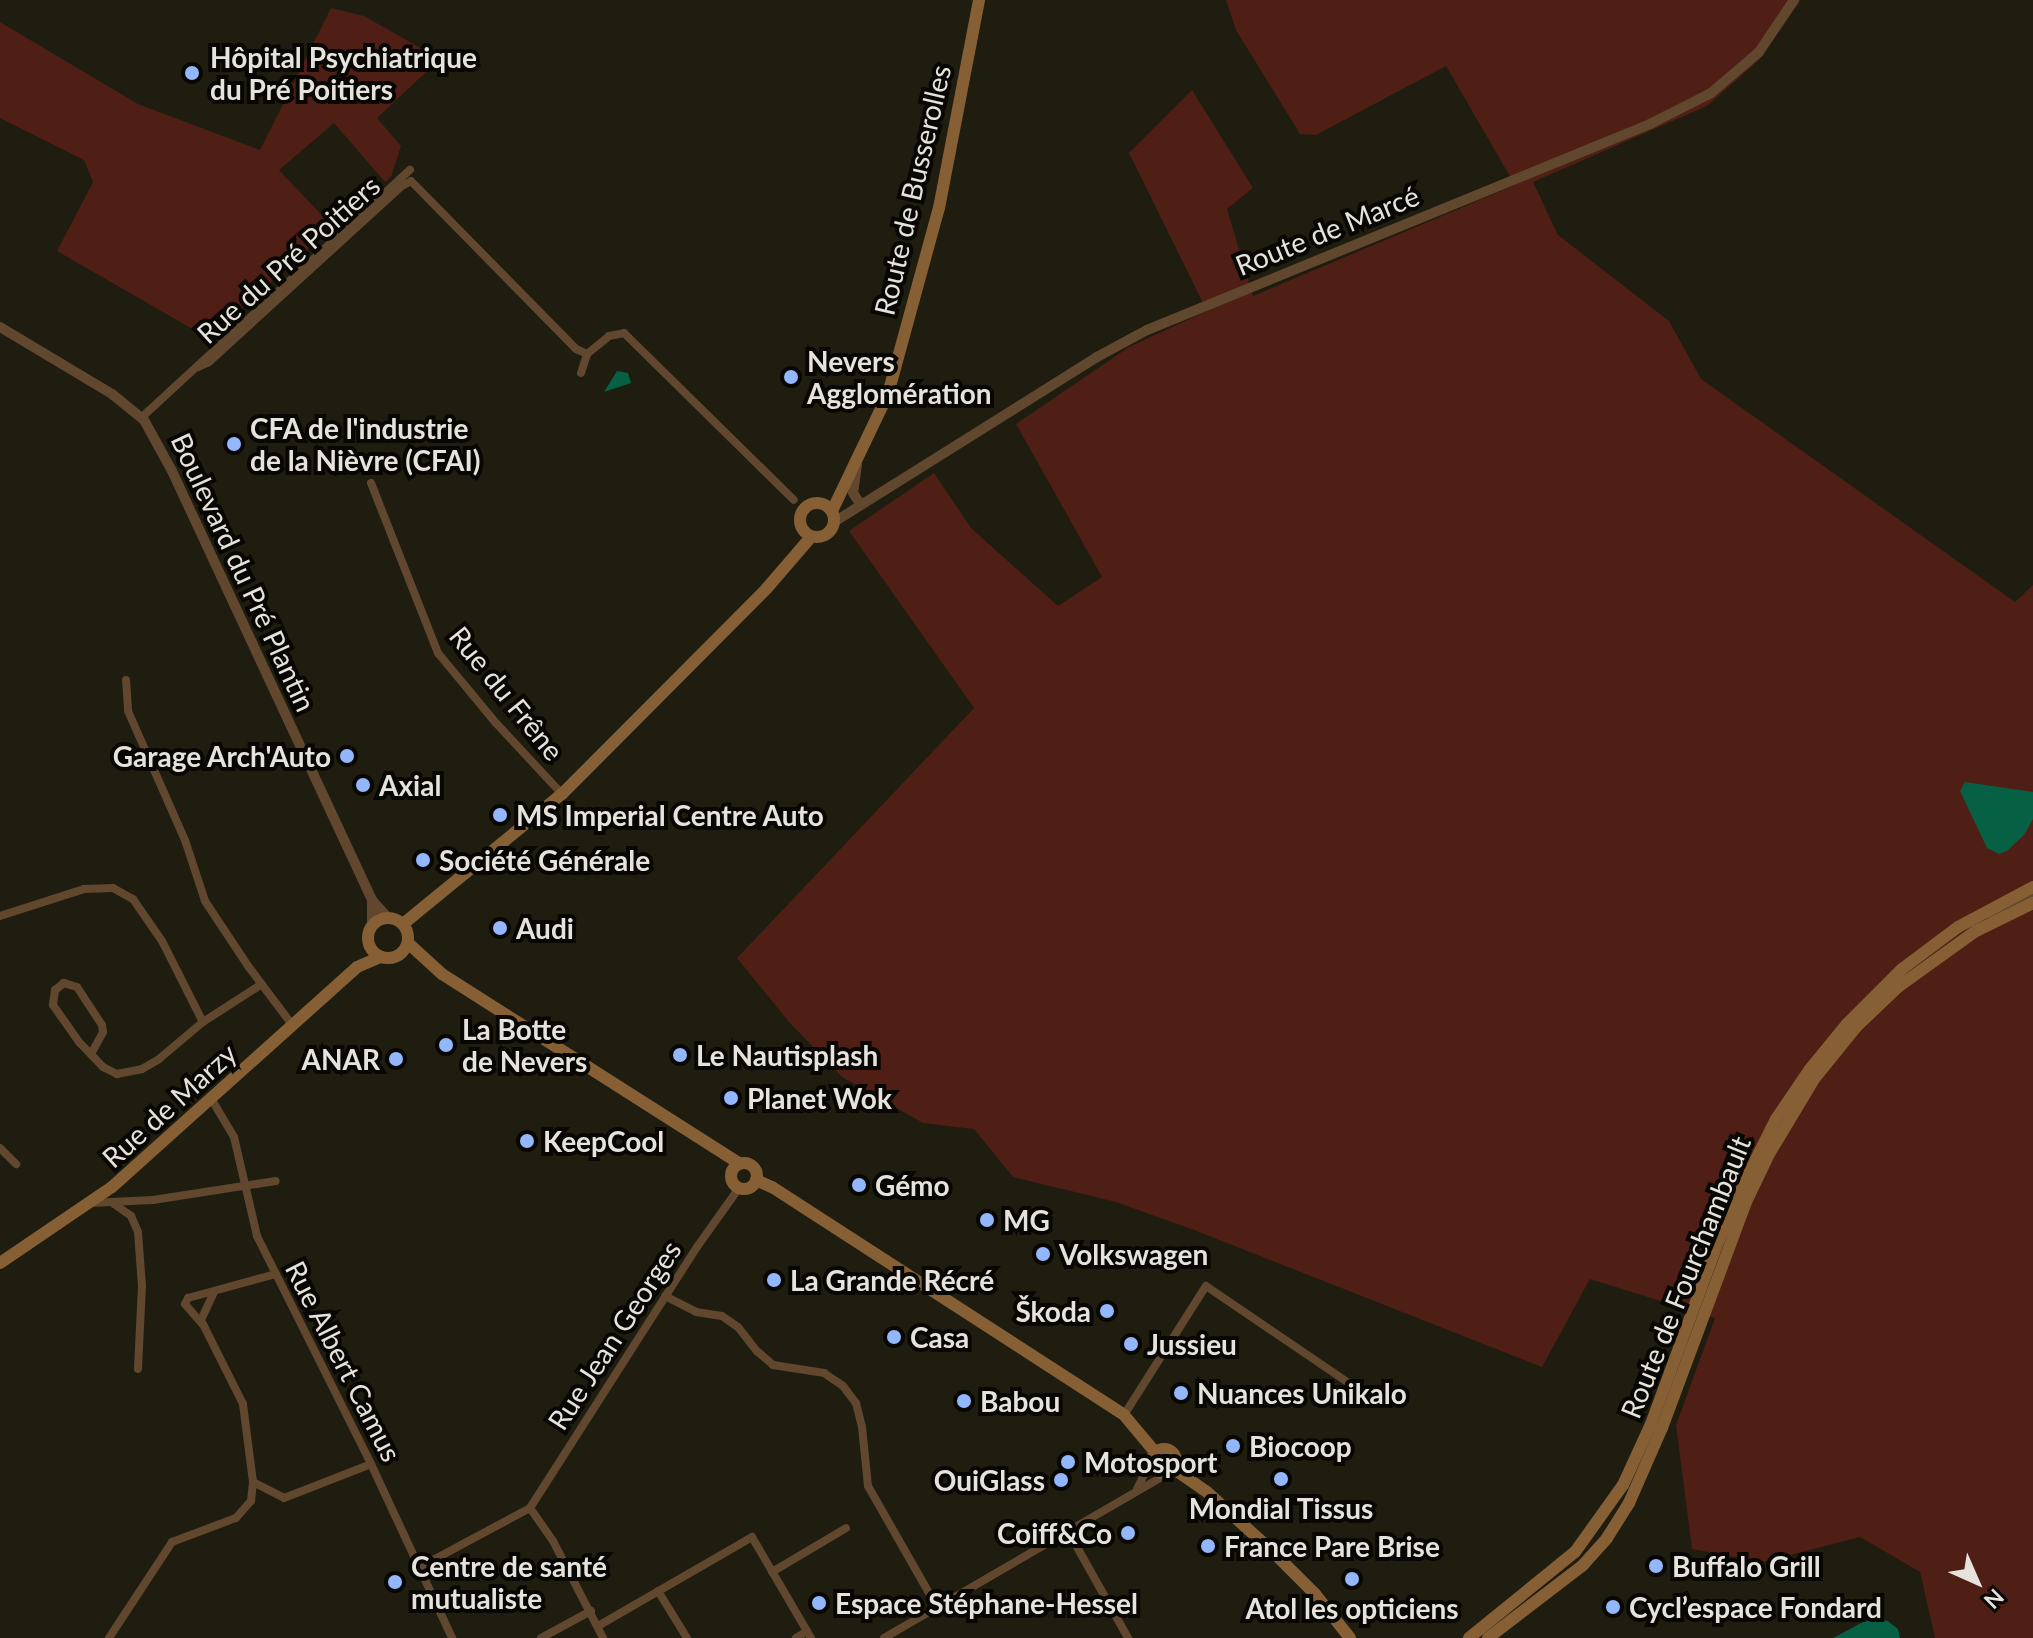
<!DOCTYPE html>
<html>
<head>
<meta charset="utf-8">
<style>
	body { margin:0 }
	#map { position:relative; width:2033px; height:1638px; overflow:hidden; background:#1f1c10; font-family:Lato,sans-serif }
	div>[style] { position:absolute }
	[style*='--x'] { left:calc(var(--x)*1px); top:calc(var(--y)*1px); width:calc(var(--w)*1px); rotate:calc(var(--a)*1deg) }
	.green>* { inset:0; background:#4f1e14 }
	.water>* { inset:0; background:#066144 }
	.minor>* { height:8px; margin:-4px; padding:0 4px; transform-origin:4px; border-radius:4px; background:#60472e }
	.tertiary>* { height:10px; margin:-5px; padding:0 5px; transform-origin:5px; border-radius:5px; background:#60472e }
	.secondary>* { height:12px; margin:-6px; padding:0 6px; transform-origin:6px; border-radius:6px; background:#875f35 }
	.secondary>.ring { margin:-6px; padding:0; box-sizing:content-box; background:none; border:12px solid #875f35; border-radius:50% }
	.dots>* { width:22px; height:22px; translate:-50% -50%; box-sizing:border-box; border:4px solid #080703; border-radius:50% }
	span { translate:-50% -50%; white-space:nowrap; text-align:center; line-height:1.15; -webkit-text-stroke:8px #080703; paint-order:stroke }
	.poi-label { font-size:28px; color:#e5e3db; font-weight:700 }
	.left { translate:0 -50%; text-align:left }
	.right { translate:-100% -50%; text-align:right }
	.street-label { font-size:28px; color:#e5e3db }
	.north { position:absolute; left:1937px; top:1542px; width:80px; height:80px; -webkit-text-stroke:6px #080703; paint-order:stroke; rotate:135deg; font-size:22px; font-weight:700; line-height:32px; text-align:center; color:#e5e3db }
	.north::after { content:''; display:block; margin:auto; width:28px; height:36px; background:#e5e3db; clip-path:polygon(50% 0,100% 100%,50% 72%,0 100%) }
</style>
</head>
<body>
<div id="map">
	<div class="green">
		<div style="clip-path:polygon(1226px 0,1801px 0,1759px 60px,1707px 106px,1533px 182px,1558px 235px,1669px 321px,1701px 379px,2015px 602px,2033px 585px,2033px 1638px,1935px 1638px,1920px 1572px,1860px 1537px,1763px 1562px,1692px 1549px,1676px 1425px,1715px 1318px,1590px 1279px,1542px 1367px,1194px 1230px,1116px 1202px,1013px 1177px,974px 1129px,923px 1123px,842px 1077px,789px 1022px,737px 958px,974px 708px,849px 531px,934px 473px,971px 528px,1058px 606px,1102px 577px,1016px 424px,1129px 347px,1207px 311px,1129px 153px,1192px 90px,1253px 188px,1227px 209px,1253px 296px,1515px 185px,1446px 66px,1316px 135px,1300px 134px,1236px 30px)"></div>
		<div style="clip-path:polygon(331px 8px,364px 16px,440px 59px,377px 118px,401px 146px,391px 177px,385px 182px,334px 123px,279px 170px,333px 227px,208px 338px,57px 251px,93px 182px,84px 160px,0 118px,0 22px,138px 104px,260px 150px)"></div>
	</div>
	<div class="water">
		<div style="clip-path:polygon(617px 371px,628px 373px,631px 383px,604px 392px)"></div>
		<div style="clip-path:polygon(1965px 782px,2033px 792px,2033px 819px,2024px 835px,2007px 851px,1999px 854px,1987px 848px,1960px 791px)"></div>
		<div style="clip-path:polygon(1877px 1619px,1888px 1621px,1898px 1629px,1900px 1638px,1833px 1638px,1863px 1622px)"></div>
	</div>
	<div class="minor">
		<div style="--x:198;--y:367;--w:12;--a:-24"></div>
		<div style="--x:209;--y:362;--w:261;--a:-42.4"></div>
		<div style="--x:402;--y:186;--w:10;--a:-29"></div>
		<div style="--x:411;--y:181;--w:235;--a:45.5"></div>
		<div style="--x:576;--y:349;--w:12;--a:24"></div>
		<div style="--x:587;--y:354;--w:28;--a:-39"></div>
		<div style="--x:609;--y:336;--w:15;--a:-11"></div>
		<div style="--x:624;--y:333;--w:238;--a:44.5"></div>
		<div style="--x:581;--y:373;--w:20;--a:-72"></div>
		<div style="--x:141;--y:418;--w:366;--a:-42.7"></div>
		<div style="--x:371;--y:483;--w:183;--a:68.5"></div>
		<div style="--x:438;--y:653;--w:91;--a:50.4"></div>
		<div style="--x:496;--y:723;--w:97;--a:47.1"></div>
		<div style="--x:126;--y:680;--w:31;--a:86"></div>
		<div style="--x:128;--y:711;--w:141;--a:66.2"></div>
		<div style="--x:185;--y:840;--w:64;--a:71.8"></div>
		<div style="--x:205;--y:901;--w:78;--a:56.5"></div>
		<div style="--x:248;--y:966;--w:75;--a:53.1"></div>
		<div style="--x:0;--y:916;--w:88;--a:-17.8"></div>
		<div style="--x:84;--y:889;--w:29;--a:-2"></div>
		<div style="--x:113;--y:888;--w:23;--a:29"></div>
		<div style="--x:133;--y:899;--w:51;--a:55.4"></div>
		<div style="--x:162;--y:941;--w:91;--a:63.2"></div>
		<div style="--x:91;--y:1054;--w:25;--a:-61"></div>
		<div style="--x:103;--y:1032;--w:7;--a:-98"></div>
		<div style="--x:102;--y:1025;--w:45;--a:-123.3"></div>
		<div style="--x:77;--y:987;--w:14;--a:-163"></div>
		<div style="--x:64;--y:983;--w:11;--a:142"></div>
		<div style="--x:55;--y:990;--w:15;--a:98"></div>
		<div style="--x:53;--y:1005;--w:45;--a:54.9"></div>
		<div style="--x:79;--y:1042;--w:35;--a:46"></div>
		<div style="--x:103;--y:1067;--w:16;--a:27"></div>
		<div style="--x:117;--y:1074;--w:25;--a:-11"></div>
		<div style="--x:142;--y:1069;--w:20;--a:-30"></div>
		<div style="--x:159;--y:1059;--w:57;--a:-40.1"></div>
		<div style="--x:203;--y:1022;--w:70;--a:-32.8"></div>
		<div style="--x:212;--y:1100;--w:43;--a:59.3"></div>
		<div style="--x:234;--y:1137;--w:102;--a:76.9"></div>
		<div style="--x:257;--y:1236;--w:255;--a:63.4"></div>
		<div style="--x:371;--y:1464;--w:192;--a:65"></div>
		<div style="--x:0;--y:1148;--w:23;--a:45"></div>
		<div style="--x:90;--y:1203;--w:63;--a:-2.7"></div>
		<div style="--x:153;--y:1200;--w:124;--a:-8.8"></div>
		<div style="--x:114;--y:1204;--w:21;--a:35"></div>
		<div style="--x:131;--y:1216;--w:17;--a:66"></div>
		<div style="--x:138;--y:1232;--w:54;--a:85.8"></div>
		<div style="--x:142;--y:1286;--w:83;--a:92.8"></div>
		<div style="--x:665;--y:1296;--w:35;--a:27"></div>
		<div style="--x:696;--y:1312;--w:26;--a:9"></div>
		<div style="--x:722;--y:1316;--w:19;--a:35"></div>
		<div style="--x:738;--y:1327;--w:31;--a:52"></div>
		<div style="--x:757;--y:1351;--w:21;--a:41"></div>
		<div style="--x:773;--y:1365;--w:52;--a:8.9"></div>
		<div style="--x:824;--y:1373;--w:23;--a:34"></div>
		<div style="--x:843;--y:1386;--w:21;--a:53"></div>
		<div style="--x:856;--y:1403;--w:25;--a:76"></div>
		<div style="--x:862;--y:1427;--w:59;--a:84.2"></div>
		<div style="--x:868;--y:1486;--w:139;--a:60.3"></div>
		<div style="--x:204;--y:1326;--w:29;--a:-131"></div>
		<div style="--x:185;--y:1304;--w:7;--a:-63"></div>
		<div style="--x:188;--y:1298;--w:91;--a:-15.3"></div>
		<div style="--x:1124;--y:1415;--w:153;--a:-57.6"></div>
		<div style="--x:1206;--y:1286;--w:189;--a:34.2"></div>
		<div style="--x:253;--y:1482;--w:35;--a:27"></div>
		<div style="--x:284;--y:1498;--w:93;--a:-21.3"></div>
		<div style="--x:1137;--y:1489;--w:32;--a:-64"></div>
		<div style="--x:530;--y:1508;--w:310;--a:-57.4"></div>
		<div style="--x:697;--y:1247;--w:72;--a:-54.6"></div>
		<div style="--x:530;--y:1508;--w:40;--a:55.1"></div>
		<div style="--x:553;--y:1541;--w:109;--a:62.7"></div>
		<div style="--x:1068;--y:1531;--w:123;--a:60.7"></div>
		<div style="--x:420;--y:1567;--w:125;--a:-28.2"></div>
		<div style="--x:772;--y:1572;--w:86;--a:-30.7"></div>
		<div style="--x:658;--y:1591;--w:55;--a:58.3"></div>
		<div style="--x:598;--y:1626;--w:178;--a:-30"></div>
		<div style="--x:752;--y:1537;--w:117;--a:59.7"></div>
		<div style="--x:109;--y:1638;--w:115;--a:-56.7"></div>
		<div style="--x:172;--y:1542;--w:68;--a:-20.6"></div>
		<div style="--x:236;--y:1518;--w:23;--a:-49"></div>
		<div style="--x:251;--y:1501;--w:19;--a:-84"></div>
		<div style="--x:253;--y:1482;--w:79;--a:-97.3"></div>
		<div style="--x:243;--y:1404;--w:94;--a:-116.6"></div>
		<div style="--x:201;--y:1320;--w:31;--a:-65"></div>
		<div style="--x:541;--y:1638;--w:57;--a:-28.4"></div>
		<div style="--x:796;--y:1638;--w:13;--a:-32"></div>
		<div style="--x:884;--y:1638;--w:331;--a:-30.1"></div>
	</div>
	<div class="tertiary">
		<div style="--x:0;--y:327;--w:131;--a:30.9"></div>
		<div style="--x:112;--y:394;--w:41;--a:39.1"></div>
		<div style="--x:144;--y:420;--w:58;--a:61.2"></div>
		<div style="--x:172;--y:471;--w:473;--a:65"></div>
		<div style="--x:372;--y:900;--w:24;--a:48"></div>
		<div style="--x:857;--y:465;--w:28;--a:98"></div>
		<div style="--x:853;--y:493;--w:14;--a:56"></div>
		<div style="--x:834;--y:522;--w:310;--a:-32.1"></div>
		<div style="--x:1097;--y:357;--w:57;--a:-28.4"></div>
		<div style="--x:1147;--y:330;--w:544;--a:-22.27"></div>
		<div style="--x:1650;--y:124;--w:68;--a:-26.9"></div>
		<div style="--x:1711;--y:93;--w:63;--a:-40.5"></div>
		<div style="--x:1759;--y:52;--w:63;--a:-56.1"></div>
		<div style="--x:372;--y:900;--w:26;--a:90"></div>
		<div style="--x:1993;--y:917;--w:46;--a:-28.8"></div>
	</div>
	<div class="secondary">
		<div class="ring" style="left:800px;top:503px;width:22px;height:22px"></div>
		<div style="--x:832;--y:511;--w:130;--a:-64.4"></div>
		<div style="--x:888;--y:394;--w:193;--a:-74.7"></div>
		<div style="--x:939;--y:208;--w:212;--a:-79.1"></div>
		<div class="ring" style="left:368px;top:918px;width:28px;height:28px"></div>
		<div style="--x:403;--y:924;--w:205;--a:-39.3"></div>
		<div style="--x:562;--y:794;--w:291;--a:-45.1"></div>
		<div style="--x:767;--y:588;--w:67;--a:-49.2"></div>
		<div style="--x:408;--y:943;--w:46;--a:42.4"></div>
		<div style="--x:442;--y:974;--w:353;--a:32.5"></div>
		<div class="ring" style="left:731px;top:1163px;width:14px;height:14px"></div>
		<div style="--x:756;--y:1180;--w:17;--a:24"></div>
		<div style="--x:772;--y:1187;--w:419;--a:32.9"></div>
		<div style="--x:1124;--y:1415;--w:48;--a:50"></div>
		<div style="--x:0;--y:1263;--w:135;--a:-34.2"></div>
		<div style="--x:112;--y:1187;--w:329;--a:-41.9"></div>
		<div style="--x:357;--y:967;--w:26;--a:-23"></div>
		<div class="ring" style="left:1152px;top:1449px;width:12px;height:12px"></div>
		<div style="--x:1174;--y:1469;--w:40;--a:34.9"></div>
		<div style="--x:1207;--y:1492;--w:86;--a:42.2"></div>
		<div style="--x:1271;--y:1550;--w:62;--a:45"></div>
		<div style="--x:1315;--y:1594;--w:56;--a:51.5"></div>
		<div style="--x:1469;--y:1638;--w:136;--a:-39.1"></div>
		<div style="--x:1575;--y:1552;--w:82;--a:-54.4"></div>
		<div style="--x:1623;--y:1485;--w:67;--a:-65.3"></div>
		<div style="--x:1651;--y:1424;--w:194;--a:-69.8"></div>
		<div style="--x:1718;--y:1242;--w:73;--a:-65.9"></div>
		<div style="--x:1748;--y:1175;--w:63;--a:-63.4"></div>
		<div style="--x:1776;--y:1119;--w:60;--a:-55.8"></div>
		<div style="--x:1810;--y:1069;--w:58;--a:-50.6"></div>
		<div style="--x:1847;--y:1024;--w:78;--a:-45"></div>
		<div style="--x:1902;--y:969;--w:70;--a:-36.9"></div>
		<div style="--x:1958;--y:927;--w:85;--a:-28.1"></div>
		<div style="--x:1488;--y:1638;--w:120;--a:-37.5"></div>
		<div style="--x:1583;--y:1565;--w:36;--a:-48"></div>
		<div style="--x:1607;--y:1538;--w:41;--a:-57.8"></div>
		<div style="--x:1629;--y:1503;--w:82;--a:-66.3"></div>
		<div style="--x:1662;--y:1428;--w:243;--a:-69.6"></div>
		<div style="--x:1747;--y:1200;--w:51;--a:-64.4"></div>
		<div style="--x:1769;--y:1154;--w:87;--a:-59"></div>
		<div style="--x:1814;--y:1079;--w:67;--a:-51.1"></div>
		<div style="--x:1856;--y:1027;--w:58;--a:-43.6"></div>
		<div style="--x:1898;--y:987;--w:96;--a:-35.7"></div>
		<div style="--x:1976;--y:931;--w:64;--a:-26.2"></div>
	</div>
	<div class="dots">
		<div style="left:192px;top:73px;background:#92b7fd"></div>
		<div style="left:791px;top:377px;background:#92b7fd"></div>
		<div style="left:234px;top:444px;background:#92b7fd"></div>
		<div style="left:347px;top:756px;background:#92b7fd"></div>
		<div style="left:363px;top:785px;background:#92b7fd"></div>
		<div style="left:500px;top:815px;background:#92b7fd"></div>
		<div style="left:423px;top:860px;background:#92b7fd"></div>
		<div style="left:500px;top:928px;background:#92b7fd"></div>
		<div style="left:446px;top:1045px;background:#92b7fd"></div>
		<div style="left:680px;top:1055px;background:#92b7fd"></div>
		<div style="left:396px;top:1059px;background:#92b7fd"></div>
		<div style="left:731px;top:1098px;background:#92b7fd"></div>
		<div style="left:527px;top:1141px;background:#92b7fd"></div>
		<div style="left:859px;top:1185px;background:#92b7fd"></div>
		<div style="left:987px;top:1220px;background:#92b7fd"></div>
		<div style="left:1043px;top:1254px;background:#92b7fd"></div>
		<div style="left:774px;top:1280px;background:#92b7fd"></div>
		<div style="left:1107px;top:1311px;background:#92b7fd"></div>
		<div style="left:894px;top:1337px;background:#92b7fd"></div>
		<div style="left:1131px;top:1344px;background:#92b7fd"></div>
		<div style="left:1181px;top:1393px;background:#92b7fd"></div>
		<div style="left:964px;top:1401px;background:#92b7fd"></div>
		<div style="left:1233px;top:1446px;background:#92b7fd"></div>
		<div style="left:1068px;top:1462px;background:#92b7fd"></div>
		<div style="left:1281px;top:1479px;background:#92b7fd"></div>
		<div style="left:1061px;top:1480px;background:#92b7fd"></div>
		<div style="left:1128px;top:1533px;background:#92b7fd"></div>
		<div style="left:1208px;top:1546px;background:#92b7fd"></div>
		<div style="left:1656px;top:1566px;background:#92b7fd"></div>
		<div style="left:1352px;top:1579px;background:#92b7fd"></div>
		<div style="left:395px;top:1582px;background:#92b7fd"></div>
		<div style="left:819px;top:1603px;background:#92b7fd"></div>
		<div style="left:1613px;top:1607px;background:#92b7fd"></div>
	</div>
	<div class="poi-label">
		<span class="left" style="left:210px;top:73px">Hôpital Psychiatrique<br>du Pré Poitiers</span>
		<span class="left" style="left:807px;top:377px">Nevers<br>Agglomération</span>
		<span class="left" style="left:250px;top:444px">CFA de l'industrie<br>de la Nièvre (CFAI)</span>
		<span class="right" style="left:331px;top:756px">Garage Arch'Auto</span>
		<span class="left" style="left:379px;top:785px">Axial</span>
		<span class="left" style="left:516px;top:815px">MS Imperial Centre Auto</span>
		<span class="left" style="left:439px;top:860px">Société Générale</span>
		<span class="left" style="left:516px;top:928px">Audi</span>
		<span class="left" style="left:462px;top:1045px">La Botte<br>de Nevers</span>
		<span class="left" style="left:696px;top:1055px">Le Nautisplash</span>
		<span class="right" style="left:380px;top:1059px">ANAR</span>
		<span class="left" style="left:747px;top:1098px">Planet Wok</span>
		<span class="left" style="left:543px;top:1141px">KeepCool</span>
		<span class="left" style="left:875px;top:1185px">Gémo</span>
		<span class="left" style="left:1003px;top:1220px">MG</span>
		<span class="left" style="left:1059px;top:1254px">Volkswagen</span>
		<span class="left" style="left:790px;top:1280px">La Grande Récré</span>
		<span class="right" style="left:1091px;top:1311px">Škoda</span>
		<span class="left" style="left:910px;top:1337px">Casa</span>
		<span class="left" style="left:1147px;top:1344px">Jussieu</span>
		<span class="left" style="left:1197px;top:1393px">Nuances Unikalo</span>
		<span class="left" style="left:980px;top:1401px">Babou</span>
		<span class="left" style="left:1249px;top:1446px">Biocoop</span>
		<span class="left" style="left:1084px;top:1462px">Motosport</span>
		<span class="right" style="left:1045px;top:1480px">OuiGlass</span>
		<span style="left:1281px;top:1508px">Mondial Tissus</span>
		<span class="right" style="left:1112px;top:1533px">Coiff&amp;Co</span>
		<span class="left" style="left:1224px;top:1546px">France Pare Brise</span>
		<span class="left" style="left:411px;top:1582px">Centre de santé<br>mutualiste</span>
		<span class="left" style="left:1672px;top:1566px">Buffalo Grill</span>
		<span class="left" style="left:835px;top:1603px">Espace Stéphane-Hessel</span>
		<span class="left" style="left:1629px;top:1607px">Cycl’espace Fondard</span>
		<span style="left:1352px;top:1608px">Atol les opticiens</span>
	</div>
	<div class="street-label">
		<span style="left:912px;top:190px;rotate:-77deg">Route de Busserolles</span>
		<span style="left:1327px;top:230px;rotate:-22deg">Route de Marcé</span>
		<span style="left:288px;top:259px;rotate:-42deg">Rue du Pré Poitiers</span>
		<span style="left:244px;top:572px;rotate:65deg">Boulevard du Pré Plantin</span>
		<span style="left:507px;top:693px;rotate:51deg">Rue du Frêne</span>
		<span style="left:169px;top:1105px;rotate:-42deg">Rue de Marzy</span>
		<span style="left:1685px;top:1277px;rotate:-68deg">Route de Fourchambault</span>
		<span style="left:614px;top:1335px;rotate:-57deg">Rue Jean Georges</span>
		<span style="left:344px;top:1361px;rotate:63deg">Rue Albert Camus</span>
	</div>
	<div class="north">N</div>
</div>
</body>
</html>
